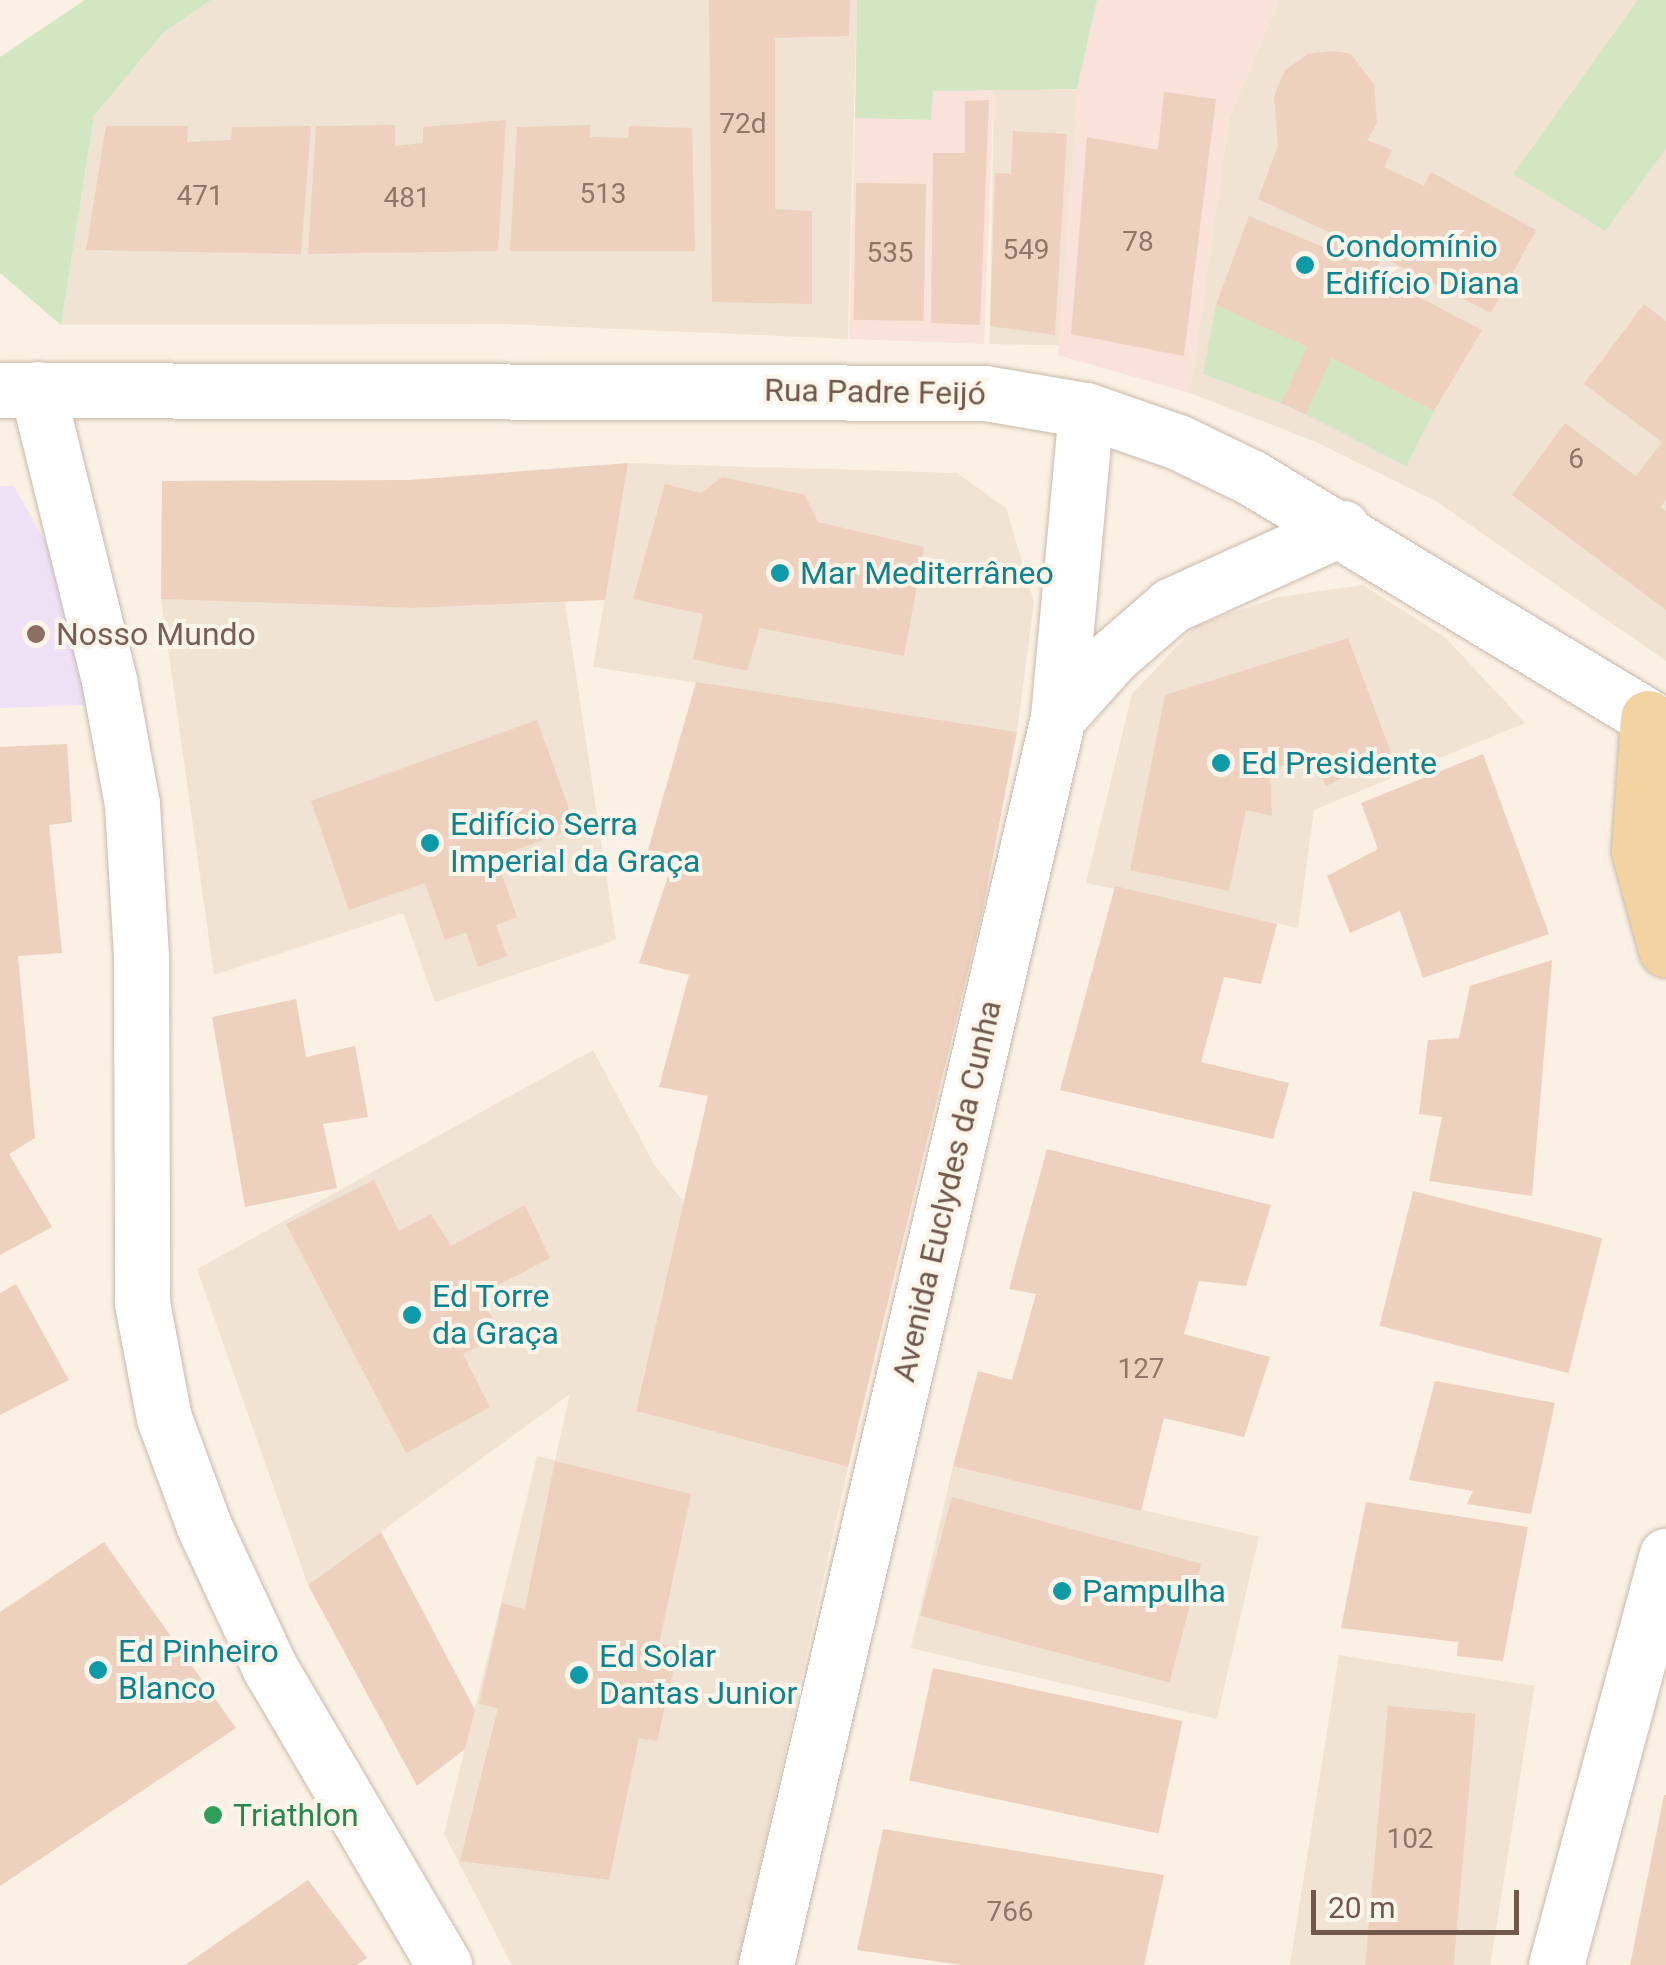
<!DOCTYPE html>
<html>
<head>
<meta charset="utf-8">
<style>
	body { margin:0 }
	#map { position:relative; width:1666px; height:1965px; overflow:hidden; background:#faf1e4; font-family:Roboto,sans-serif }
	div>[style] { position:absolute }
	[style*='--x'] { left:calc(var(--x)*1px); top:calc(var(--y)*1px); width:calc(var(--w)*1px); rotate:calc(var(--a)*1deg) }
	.residential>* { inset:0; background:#f1e3d3; transform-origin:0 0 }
	.commercial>* { inset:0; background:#f9e2d9 }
	.education>* { inset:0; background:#eee1f6 }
	.green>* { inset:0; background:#d3e6c4; transform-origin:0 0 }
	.building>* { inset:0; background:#edd0be; transform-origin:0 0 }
	.roads { filter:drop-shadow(0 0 2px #cab9ac) drop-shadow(0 0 2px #cab9ac) }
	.street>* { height:55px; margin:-27.5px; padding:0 27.5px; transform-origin:27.5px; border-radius:27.5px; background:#fff }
	.secondary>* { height:55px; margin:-27.5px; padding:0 27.5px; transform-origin:27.5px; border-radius:27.5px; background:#fff }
	.primary>* { height:55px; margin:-27.5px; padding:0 27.5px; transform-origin:27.5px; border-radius:27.5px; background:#f3d3a2 }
	.dots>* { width:28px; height:28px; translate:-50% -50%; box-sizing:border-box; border:5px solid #fdf5ea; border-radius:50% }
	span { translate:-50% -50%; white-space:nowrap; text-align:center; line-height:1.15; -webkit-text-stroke:8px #fdf5ea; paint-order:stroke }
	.number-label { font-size:28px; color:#8f7668 }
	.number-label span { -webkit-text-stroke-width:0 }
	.culture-label { font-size:32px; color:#0d838f }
	.left { translate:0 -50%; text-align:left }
	.street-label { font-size:32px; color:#70584c }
	.education-label { font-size:32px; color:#785e54 }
	.leisure-label { font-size:32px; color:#27864d }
	.scale { position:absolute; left:1311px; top:1890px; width:208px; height:45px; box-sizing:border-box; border:5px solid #70584c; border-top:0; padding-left:12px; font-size:30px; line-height:35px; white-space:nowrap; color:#70584c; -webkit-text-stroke:8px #fdf5ea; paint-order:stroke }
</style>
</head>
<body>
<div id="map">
	<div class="residential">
		<div style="clip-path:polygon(211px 0,857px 0,848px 339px,504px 324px,61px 325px,94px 116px,163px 33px)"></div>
		<div style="clip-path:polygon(1279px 0,1666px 0,1666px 661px,1437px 502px,1316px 442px,1190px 393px,1229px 118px)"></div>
		<div style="left:994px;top:88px;width:83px;height:256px;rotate:1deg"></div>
		<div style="clip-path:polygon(628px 463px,957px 473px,1006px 508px,1034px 602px,1017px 732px,593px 667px)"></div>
		<div style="clip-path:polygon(1363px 585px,1446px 638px,1525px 723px,1314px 810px,1298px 928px,1086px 883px,1132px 694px,1197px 625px,1278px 597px)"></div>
		<div style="clip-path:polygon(161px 599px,413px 608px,565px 602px,616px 940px,435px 1002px,403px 913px,214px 975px)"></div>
		<div style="clip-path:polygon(593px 1050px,655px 1166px,684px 1202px,636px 1411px,848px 1467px,738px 1965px,512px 1965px,444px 1834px,537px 1456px,555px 1460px,570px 1394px,308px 1585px,197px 1269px)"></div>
		<div style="left:953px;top:1466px;width:314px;height:187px;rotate:13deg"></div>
		<div style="left:1339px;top:1655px;width:198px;height:314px;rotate:9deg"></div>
	</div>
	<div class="commercial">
		<div style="clip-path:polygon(1097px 0,1279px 0,1229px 118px,1190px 393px,1058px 355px,1077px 89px)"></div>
		<div style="clip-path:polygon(994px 88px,984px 344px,849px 339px,855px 118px,930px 120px,932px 91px)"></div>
	</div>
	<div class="education">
		<div style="clip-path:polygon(0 486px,14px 486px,57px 563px,87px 705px,0 708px)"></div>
	</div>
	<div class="green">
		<div style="clip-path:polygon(85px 0,211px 0,163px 33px,94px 116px,61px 325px,0 273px,0 57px)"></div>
		<div style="clip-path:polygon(857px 0,1097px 0,1077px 89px,933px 91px,931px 120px,855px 118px)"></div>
		<div style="clip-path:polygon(1638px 0,1666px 0,1666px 149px,1605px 231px,1513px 174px)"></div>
		<div style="clip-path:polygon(1216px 305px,1307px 347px,1281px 403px,1203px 374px)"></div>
		<div style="left:1331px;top:358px;width:116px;height:62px;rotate:27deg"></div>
	</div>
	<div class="building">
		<div style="clip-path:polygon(709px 0,850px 0,849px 36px,775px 38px,775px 209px,812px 211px,812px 304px,712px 302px)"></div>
		<div style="clip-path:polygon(1333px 51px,1351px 54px,1374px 85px,1377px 123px,1367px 140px,1392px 150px,1384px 167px,1424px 186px,1431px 172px,1536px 230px,1491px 313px,1382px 257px,1375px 274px,1482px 330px,1434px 411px,1331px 358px,1306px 415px,1281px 403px,1307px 347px,1216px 305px,1249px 216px,1330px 250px,1337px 236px,1258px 199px,1278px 146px,1274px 96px,1285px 70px,1308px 54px)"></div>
		<div style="clip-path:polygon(1164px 92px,1216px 99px,1184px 356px,1071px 334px,1087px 137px,1158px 150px)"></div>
		<div style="clip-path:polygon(989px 100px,980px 325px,931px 323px,933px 153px,965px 153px,965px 101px)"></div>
		<div style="clip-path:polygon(506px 120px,498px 251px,308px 254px,316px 126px,395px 125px,395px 146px,423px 143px,423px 127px)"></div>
		<div style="clip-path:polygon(590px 125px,590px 137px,628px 138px,629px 126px,692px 128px,695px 251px,510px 251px,517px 127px)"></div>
		<div style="clip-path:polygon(106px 126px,188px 126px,187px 142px,231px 140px,232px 127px,311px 126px,301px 254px,86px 250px)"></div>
		<div style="clip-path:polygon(1013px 131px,1067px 134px,1055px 335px,990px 326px,995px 173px,1011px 174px)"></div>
		<div style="left:926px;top:184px;width:137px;height:70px;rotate:91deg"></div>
		<div style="clip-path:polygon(1644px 304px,1666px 321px,1666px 499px,1661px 507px,1666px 511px,1666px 610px,1512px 495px,1565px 423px,1636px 476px,1662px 442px,1584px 384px)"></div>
		<div style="clip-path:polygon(628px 463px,605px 600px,413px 608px,161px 599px,162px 481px,409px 480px)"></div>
		<div style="clip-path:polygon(722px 477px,805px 495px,818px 522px,924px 547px,904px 656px,760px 628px,747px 671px,693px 659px,703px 614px,633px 599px,665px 484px,701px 493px)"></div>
		<div style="clip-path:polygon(1348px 638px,1392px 755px,1326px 786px,1312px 757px,1270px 769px,1272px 816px,1246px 810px,1229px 891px,1130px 870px,1165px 695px)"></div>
		<div style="clip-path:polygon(696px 682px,1017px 732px,982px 913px,848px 1467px,636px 1411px,708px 1096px,659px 1087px,689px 975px,639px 963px,675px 855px,648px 850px)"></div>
		<div style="clip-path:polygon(537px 720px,576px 828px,496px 857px,517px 917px,496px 925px,507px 956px,478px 967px,466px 932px,445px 940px,425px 883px,349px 910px,311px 801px)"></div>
		<div style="clip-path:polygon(67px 744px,72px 822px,49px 825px,62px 953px,18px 956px,35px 1138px,9px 1154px,52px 1227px,0 1255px,0 747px)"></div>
		<div style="clip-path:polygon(1483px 754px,1549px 934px,1423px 978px,1400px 911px,1350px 933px,1327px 876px,1378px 849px,1361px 803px)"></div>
		<div style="clip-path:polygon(1115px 886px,1277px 924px,1261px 984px,1224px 977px,1201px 1062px,1289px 1083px,1273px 1139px,1060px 1090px)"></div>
		<div style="clip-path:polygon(1552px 960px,1532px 1196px,1429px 1181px,1442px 1117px,1419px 1114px,1428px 1040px,1459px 1038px,1470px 986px)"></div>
		<div style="clip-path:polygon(296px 999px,306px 1057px,355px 1046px,368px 1117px,323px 1124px,337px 1188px,245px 1207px,212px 1017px)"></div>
		<div style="clip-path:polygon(1047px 1149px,1271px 1205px,1246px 1286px,1199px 1281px,1184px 1334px,1270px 1357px,1244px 1437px,1164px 1418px,1141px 1511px,953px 1466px,978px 1371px,1012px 1380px,1036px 1294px,1009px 1289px)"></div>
		<div style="clip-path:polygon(374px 1180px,399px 1231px,431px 1214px,451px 1246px,525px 1205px,550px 1258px,479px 1295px,502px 1335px,463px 1354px,490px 1407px,406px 1453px,286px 1224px)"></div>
		<div style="left:1413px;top:1191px;width:195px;height:139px;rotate:14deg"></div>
		<div style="clip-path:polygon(16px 1284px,69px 1380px,0 1415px,0 1293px)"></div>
		<div style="clip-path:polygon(1435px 1381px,1555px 1403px,1531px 1514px,1467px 1504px,1473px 1491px,1409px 1480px)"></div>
		<div style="clip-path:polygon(555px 1461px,691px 1494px,659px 1644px,679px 1646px,657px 1741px,639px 1738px,609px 1880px,460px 1861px,498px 1708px,479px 1704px,502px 1603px,525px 1609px)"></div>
		<div style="left:952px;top:1497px;width:258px;height:123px;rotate:15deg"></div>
		<div style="clip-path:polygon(1366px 1502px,1528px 1527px,1503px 1661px,1457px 1656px,1458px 1642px,1341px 1628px)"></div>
		<div style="clip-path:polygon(381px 1532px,475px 1710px,465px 1749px,417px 1786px,308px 1585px)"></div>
		<div style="clip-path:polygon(104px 1542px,236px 1728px,0 1886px,0 1612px)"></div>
		<div style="left:933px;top:1668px;width:255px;height:115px;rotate:12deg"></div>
		<div style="left:1388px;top:1706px;width:88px;height:263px;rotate:5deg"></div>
		<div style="clip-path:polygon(1666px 1795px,1666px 1965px,1630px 1965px,1664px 1795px)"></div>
		<div style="clip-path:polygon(883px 1829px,1164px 1875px,1144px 1965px,961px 1965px,857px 1950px)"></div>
		<div style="clip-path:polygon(308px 1880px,367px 1958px,357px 1965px,185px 1965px)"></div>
	</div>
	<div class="roads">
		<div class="street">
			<div style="--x:37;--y:389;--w:300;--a:76.1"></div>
			<div style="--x:109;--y:680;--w:126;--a:79.5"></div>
			<div style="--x:132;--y:804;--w:153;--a:86.6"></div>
			<div style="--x:141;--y:957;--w:346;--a:89.8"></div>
			<div style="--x:142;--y:1303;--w:117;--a:79.2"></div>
			<div style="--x:164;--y:1418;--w:115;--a:69.7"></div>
			<div style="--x:204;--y:1526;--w:157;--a:65.1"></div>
			<div style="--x:270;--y:1668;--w:344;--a:59.6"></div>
			<div style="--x:1556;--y:1965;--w:424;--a:-74.9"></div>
		</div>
		<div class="secondary">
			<div style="--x:0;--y:390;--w:985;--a:0.17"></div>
			<div style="--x:985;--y:393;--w:102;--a:9.6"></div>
			<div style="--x:1086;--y:410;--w:97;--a:19.2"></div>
			<div style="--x:1178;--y:442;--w:82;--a:25.9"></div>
			<div style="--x:1252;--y:478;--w:484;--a:31.1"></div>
			<div style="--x:1058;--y:717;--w:84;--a:-47.9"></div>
			<div style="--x:1114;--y:655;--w:77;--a:-40.8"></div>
			<div style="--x:1172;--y:605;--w:187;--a:-24.4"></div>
			<div style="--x:766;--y:1965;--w:1282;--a:-76.83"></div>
			<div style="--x:1058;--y:717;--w:308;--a:-84.8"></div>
		</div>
		<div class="primary">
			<div style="--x:1648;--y:718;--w:133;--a:93.9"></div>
			<div style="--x:1639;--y:851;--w:102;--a:74.6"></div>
		</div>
	</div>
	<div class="dots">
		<div style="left:1305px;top:265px;background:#0f9aa8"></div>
		<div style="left:780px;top:573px;background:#0f9aa8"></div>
		<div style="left:36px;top:634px;background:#8d6e63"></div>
		<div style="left:1221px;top:763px;background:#0f9aa8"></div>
		<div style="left:430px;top:843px;background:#0f9aa8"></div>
		<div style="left:412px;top:1315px;background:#0f9aa8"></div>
		<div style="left:1062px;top:1591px;background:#0f9aa8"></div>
		<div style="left:98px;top:1670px;background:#0f9aa8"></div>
		<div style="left:579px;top:1675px;background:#0f9aa8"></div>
		<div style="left:213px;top:1815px;background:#2e9e5b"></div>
	</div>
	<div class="number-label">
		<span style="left:743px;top:124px">72d</span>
		<span style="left:603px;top:194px">513</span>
		<span style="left:200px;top:196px">471</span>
		<span style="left:407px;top:198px">481</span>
		<span style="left:1138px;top:242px">78</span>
		<span style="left:1026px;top:250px">549</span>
		<span style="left:890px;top:253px">535</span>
		<span style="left:1576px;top:459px">6</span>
		<span style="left:1141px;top:1369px">127</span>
		<span style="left:1410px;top:1839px">102</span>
		<span style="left:1010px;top:1912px">766</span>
	</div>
	<div class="culture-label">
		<span class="left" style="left:1325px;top:265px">Condomínio<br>Edifício Diana</span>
		<span class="left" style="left:800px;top:573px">Mar Mediterrâneo</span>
		<span class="left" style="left:1241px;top:763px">Ed Presidente</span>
		<span class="left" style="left:450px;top:843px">Edifício Serra<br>Imperial da Graça</span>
		<span class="left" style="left:432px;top:1315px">Ed Torre<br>da Graça</span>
		<span class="left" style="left:1082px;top:1591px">Pampulha</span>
		<span class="left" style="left:118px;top:1670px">Ed Pinheiro<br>Blanco</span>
		<span class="left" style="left:599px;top:1675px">Ed Solar<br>Dantas Junior</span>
	</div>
	<div class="street-label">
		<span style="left:875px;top:392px;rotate:1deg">Rua Padre Feijó</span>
		<span style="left:947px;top:1191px;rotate:-77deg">Avenida Euclydes da Cunha</span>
	</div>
	<div class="education-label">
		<span class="left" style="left:56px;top:634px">Nosso Mundo</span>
	</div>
	<div class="leisure-label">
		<span class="left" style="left:233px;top:1815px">Triathlon</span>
	</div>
	<div class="scale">20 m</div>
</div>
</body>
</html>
